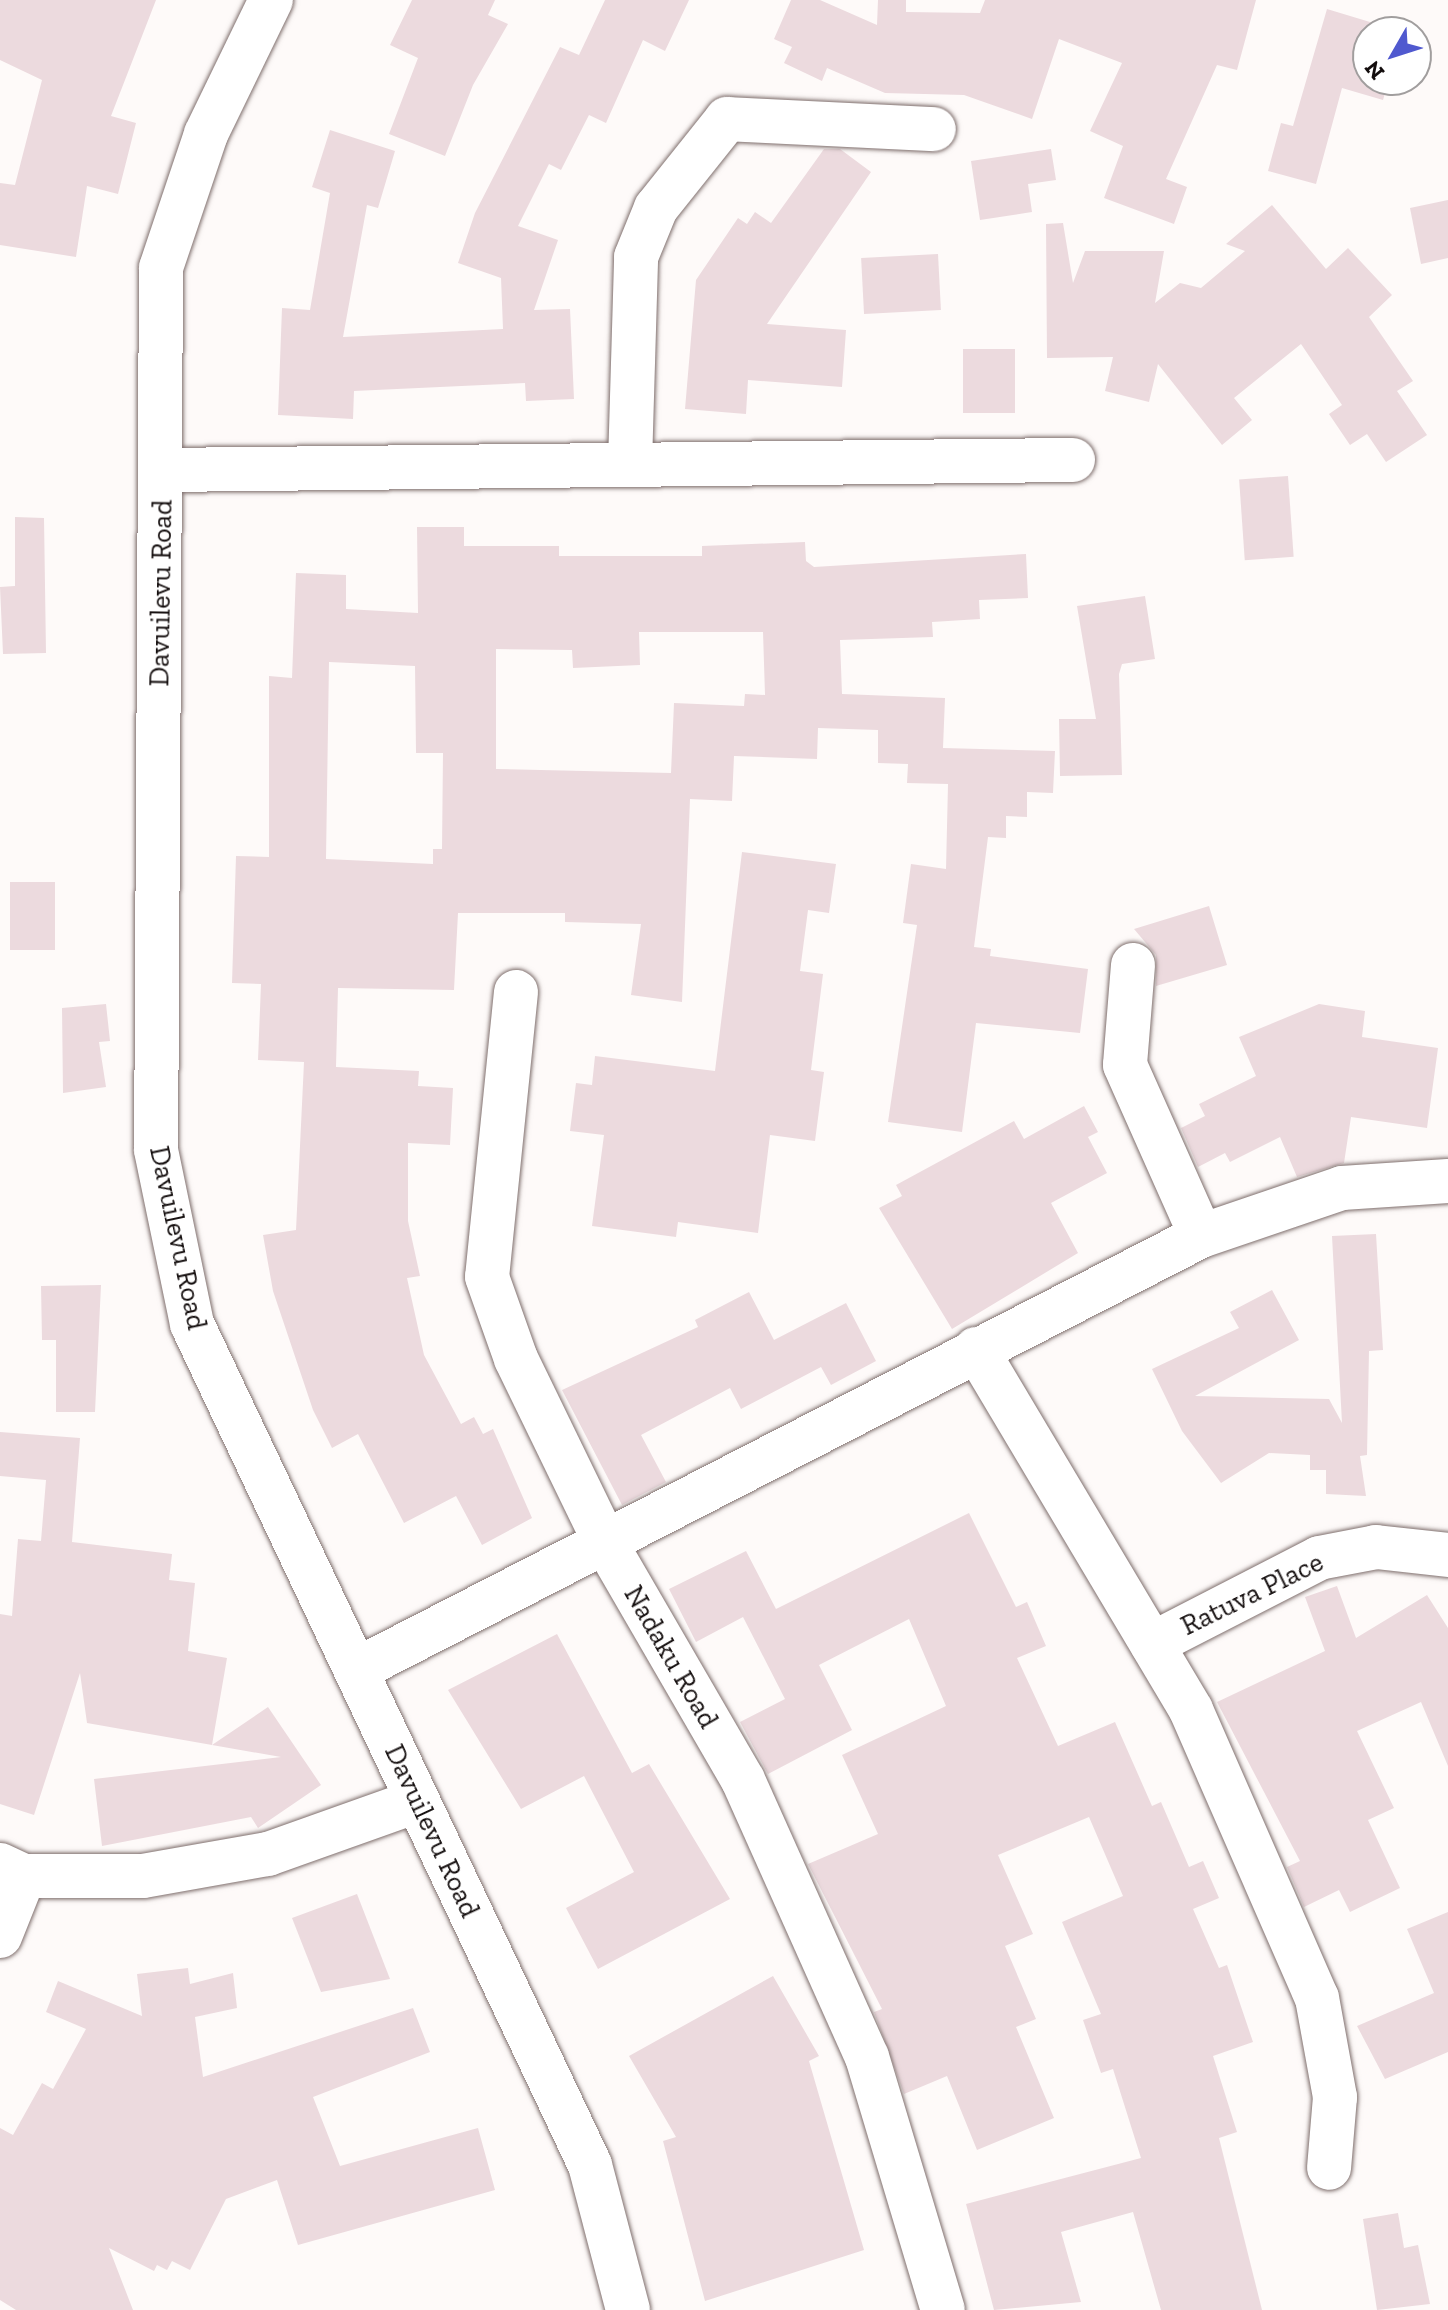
<!DOCTYPE html>
<html>
<head>
<meta charset="utf-8">
<style>
	body { margin:0 }
	#map { position:relative; width:1448px; height:2310px; overflow:hidden; background:#fefaf9; font-family:"Zilla Slab",serif }
	div>[style] { position:absolute }
	[style*='--x'] { left:calc(var(--x)*1px); top:calc(var(--y)*1px); width:calc(var(--w)*1px); rotate:calc(var(--a)*1deg) }
	.building>* { inset:0; background:#ecdade; transform-origin:0 0 }
	.roads { filter:drop-shadow(0 0 2px #7f6f6d) drop-shadow(0 0 2px #7f6f6d) }
	.minor>* { height:44px; margin:-22px; padding:0 22px; transform-origin:22px; border-radius:22px; background:#fff }
	span { translate:-50% -50%; white-space:nowrap; text-align:center; line-height:1.15; -webkit-text-stroke:6px #fff; paint-order:stroke }
	.street-label { font-size:28px; color:#130d0d }
	.north { position:absolute; left:1352px; top:16px; width:80px; height:80px; box-sizing:border-box; background:#fff; border:2px solid #a19e9e; border-radius:50%; rotate:231deg; font-size:22px; font-weight:700; line-height:32px; text-align:center; color:#130d0d }
	.north::after { content:''; display:block; margin:auto; width:28px; height:36px; background:#5059cf; clip-path:polygon(50% 0,100% 100%,50% 72%,0 100%) }
</style>
</head>
<body>
<div id="map">
	<div class="building">
		<div style="clip-path:polygon(0 0,156px 0,111px 116px,136px 123px,118px 194px,87px 186px,76px 257px,0 245px,0 183px,15px 185px,42px 80px,0 60px)"></div>
		<div style="clip-path:polygon(412px 0,495px 0,488px 15px,508px 24px,473px 85px,445px 156px,389px 134px,418px 58px,390px 45px)"></div>
		<div style="clip-path:polygon(605px 0,689px 0,665px 51px,643px 40px,606px 123px,589px 115px,561px 170px,549px 164px,518px 226px,558px 240px,534px 310px,570px 309px,574px 399px,526px 401px,525px 383px,354px 391px,353px 419px,278px 415px,282px 308px,310px 310px,330px 193px,312px 187px,330px 130px,395px 151px,378px 208px,367px 205px,343px 337px,503px 329px,501px 278px,458px 263px,475px 213px,560px 47px,579px 55px)"></div>
		<div style="clip-path:polygon(791px 0,820px 0,877px 25px,878px 0,906px 0,906px 12px,980px 13px,985px 0,1256px 0,1237px 70px,1217px 65px,1166px 179px,1187px 187px,1174px 224px,1104px 198px,1123px 146px,1090px 131px,1122px 63px,1059px 39px,1032px 119px,964px 95px,885px 93px,827px 68px,822px 81px,784px 63px,792px 47px,774px 39px)"></div>
		<div style="clip-path:polygon(1327px 9px,1403px 32px,1368px 32px,1368px 80px,1389px 80px,1383px 100px,1342px 88px,1316px 184px,1268px 171px,1281px 123px,1293px 126px)"></div>
		<div style="clip-path:polygon(824px 149px,840px 149px,871px 172px,767px 324px,846px 330px,842px 387px,748px 380px,746px 414px,685px 409px,696px 280px,738px 218px,747px 224px,755px 212px,771px 223px)"></div>
		<div style="clip-path:polygon(1051px 149px,1056px 180px,1028px 184px,1032px 212px,980px 220px,971px 161px)"></div>
		<div style="clip-path:polygon(1448px 200px,1448px 258px,1421px 264px,1410px 208px)"></div>
		<div style="clip-path:polygon(1272px 205px,1326px 269px,1348px 248px,1392px 295px,1369px 317px,1413px 381px,1397px 391px,1427px 435px,1386px 462px,1367px 434px,1350px 445px,1329px 414px,1342px 405px,1301px 344px,1234px 398px,1252px 420px,1222px 445px,1158px 364px,1149px 402px,1105px 391px,1113px 357px,1047px 358px,1046px 224px,1063px 223px,1073px 283px,1085px 251px,1164px 251px,1155px 303px,1180px 283px,1201px 288px,1245px 251px,1226px 244px)"></div>
		<div style="left:938px;top:254px;width:56px;height:77px;rotate:87deg"></div>
		<div style="left:963px;top:349px;width:52px;height:64px"></div>
		<div style="left:1288px;top:476px;width:81px;height:49px;rotate:86deg"></div>
		<div style="clip-path:polygon(15px 517px,44px 518px,46px 653px,3px 654px,0 587px,15px 586px)"></div>
		<div style="clip-path:polygon(evenodd,417px 527px,464px 527px,464px 546px,559px 546px,559px 556px,702px 556px,702px 546px,805px 542px,806px 561px,814px 567px,1026px 554px,1028px 598px,979px 600px,980px 619px,932px 622px,933px 637px,840px 640px,842px 694px,945px 698px,943px 748px,1055px 751px,1053px 793px,1027px 792px,1027px 817px,1006px 816px,1006px 838px,988px 837px,974px 947px,991px 949px,990px 956px,1088px 969px,1080px 1033px,976px 1023px,962px 1132px,888px 1122px,917px 925px,903px 923px,911px 864px,946px 869px,948px 784px,907px 783px,908px 764px,878px 763px,878px 730px,818px 728px,817px 759px,734px 756px,732px 801px,690px 799px,682px 1002px,631px 995px,641px 924px,565px 922px,565px 913px,458px 913px,454px 990px,338px 988px,336px 1067px,419px 1071px,418px 1086px,453px 1088px,450px 1145px,408px 1143px,408px 1221px,420px 1276px,407px 1278px,424px 1355px,461px 1424px,474px 1417px,483px 1434px,493px 1429px,532px 1518px,482px 1545px,456px 1496px,404px 1523px,358px 1434px,332px 1448px,313px 1410px,273px 1291px,263px 1235px,296px 1230px,304px 1062px,258px 1060px,261px 984px,232px 983px,236px 856px,269px 857px,269px 676px,292px 678px,296px 573px,346px 575px,346px 609px,418px 613px,417px 527px,639px 632px,763px 632px,765px 695px,745px 694px,744px 706px,674px 703px,671px 773px,496px 769px,496px 649px,572px 650px,573px 668px,640px 665px,639px 632px,417px 527px,329px 662px,415px 666px,416px 753px,443px 753px,442px 849px,433px 849px,433px 864px,326px 859px,329px 662px)"></div>
		<div style="clip-path:polygon(1145px 596px,1155px 659px,1122px 664px,1119px 674px,1122px 775px,1060px 776px,1059px 719px,1096px 719px,1077px 606px)"></div>
		<div style="clip-path:polygon(742px 852px,836px 864px,829px 913px,808px 910px,800px 971px,823px 974px,811px 1070px,824px 1072px,815px 1141px,770px 1135px,758px 1233px,678px 1222px,676px 1237px,592px 1226px,604px 1135px,570px 1131px,576px 1083px,592px 1085px,595px 1056px,715px 1071px)"></div>
		<div style="left:10px;top:882px;width:45px;height:68px"></div>
		<div style="clip-path:polygon(1209px 906px,1227px 965px,1156px 986px,1156px 955px,1134px 929px)"></div>
		<div style="clip-path:polygon(106px 1004px,110px 1041px,99px 1042px,106px 1087px,63px 1093px,62px 1008px)"></div>
		<div style="clip-path:polygon(1319px 1004px,1365px 1011px,1362px 1037px,1438px 1048px,1427px 1128px,1351px 1117px,1344px 1163px,1297px 1177px,1280px 1137px,1230px 1162px,1225px 1153px,1198px 1167px,1181px 1128px,1205px 1116px,1199px 1104px,1256px 1076px,1239px 1037px)"></div>
		<div style="clip-path:polygon(1084px 1106px,1098px 1132px,1088px 1137px,1107px 1173px,1051px 1203px,1078px 1253px,952px 1329px,879px 1208px,902px 1196px,896px 1185px,1014px 1121px,1024px 1139px)"></div>
		<div style="clip-path:polygon(1376px 1234px,1383px 1350px,1369px 1351px,1367px 1455px,1360px 1456px,1366px 1496px,1326px 1494px,1326px 1470px,1310px 1470px,1310px 1455px,1269px 1453px,1221px 1483px,1182px 1431px,1152px 1369px,1239px 1328px,1230px 1312px,1272px 1290px,1299px 1340px,1195px 1396px,1329px 1399px,1342px 1423px,1332px 1236px)"></div>
		<div style="clip-path:polygon(101px 1285px,95px 1412px,56px 1412px,56px 1340px,42px 1340px,41px 1286px)"></div>
		<div style="clip-path:polygon(749px 1292px,774px 1340px,846px 1303px,876px 1361px,831px 1385px,821px 1367px,741px 1409px,730px 1388px,641px 1435px,666px 1482px,622px 1505px,562px 1390px,698px 1327px,695px 1320px)"></div>
		<div style="clip-path:polygon(0 1432px,80px 1438px,72px 1542px,172px 1554px,169px 1580px,195px 1583px,188px 1651px,227px 1658px,212px 1745px,87px 1723px,80px 1673px,34px 1815px,0 1804px,0 1614px,12px 1616px,18px 1539px,41px 1541px,46px 1480px,0 1476px)"></div>
		<div style="clip-path:polygon(969px 1513px,1016px 1607px,1027px 1602px,1046px 1646px,1017px 1658px,1058px 1746px,1115px 1722px,1152px 1806px,1161px 1802px,1189px 1867px,1203px 1861px,1219px 1898px,1193px 1909px,1219px 1968px,1227px 1965px,1253px 2042px,1213px 2056px,1237px 2132px,1219px 2138px,1262px 2310px,1161px 2310px,1133px 2212px,1061px 2232px,1081px 2302px,994px 2310px,966px 2204px,1141px 2158px,1113px 2069px,1101px 2073px,1083px 2020px,1101px 2014px,1062px 1922px,1123px 1896px,1089px 1817px,998px 1855px,1033px 1934px,1005px 1946px,1036px 2019px,1016px 2027px,1054px 2118px,977px 2150px,947px 2076px,904px 2094px,874px 2012px,882px 2009px,808px 1864px,878px 1834px,842px 1755px,946px 1706px,909px 1619px,819px 1665px,852px 1730px,768px 1774px,740px 1722px,785px 1699px,743px 1617px,696px 1642px,669px 1589px,746px 1551px,776px 1609px)"></div>
		<div style="clip-path:polygon(1337px 1586px,1356px 1638px,1427px 1595px,1448px 1628px,1448px 1766px,1421px 1702px,1357px 1731px,1394px 1808px,1368px 1820px,1400px 1888px,1350px 1912px,1339px 1890px,1304px 1907px,1287px 1867px,1300px 1861px,1217px 1702px,1325px 1651px,1305px 1597px)"></div>
		<div style="clip-path:polygon(557px 1634px,632px 1773px,649px 1764px,730px 1899px,598px 1969px,566px 1908px,634px 1872px,584px 1776px,521px 1809px,448px 1690px)"></div>
		<div style="clip-path:polygon(268px 1707px,321px 1785px,258px 1828px,251px 1817px,102px 1846px,94px 1779px,281px 1757px,212px 1745px)"></div>
		<div style="clip-path:polygon(357px 1894px,390px 1979px,321px 1992px,292px 1918px)"></div>
		<div style="clip-path:polygon(1448px 1912px,1448px 2052px,1385px 2079px,1357px 2026px,1434px 1993px,1407px 1929px)"></div>
		<div style="clip-path:polygon(188px 1968px,190px 1984px,233px 1973px,237px 2008px,195px 2017px,203px 2077px,413px 2008px,430px 2052px,313px 2097px,340px 2166px,478px 2128px,495px 2190px,298px 2245px,277px 2180px,226px 2199px,190px 2270px,172px 2261px,167px 2270px,157px 2265px,154px 2271px,109px 2248px,133px 2310px,16px 2310px,0 2300px,0 2128px,13px 2135px,42px 2083px,53px 2089px,86px 2029px,46px 2012px,58px 1981px,142px 2016px,137px 1974px)"></div>
		<div style="clip-path:polygon(773px 1976px,819px 2056px,809px 2061px,864px 2250px,705px 2301px,663px 2141px,676px 2137px,629px 2056px)"></div>
		<div style="clip-path:polygon(1398px 2213px,1404px 2248px,1418px 2245px,1430px 2304px,1377px 2310px,1363px 2219px)"></div>
	</div>
	<div class="roads">
		<div class="minor">
			<div style="--x:271;--y:0;--w:149;--a:115.9"></div>
			<div style="--x:206;--y:134;--w:141;--a:108.6"></div>
			<div style="--x:161;--y:268;--w:882;--a:90.32"></div>
			<div style="--x:156;--y:1150;--w:178;--a:78.3"></div>
			<div style="--x:192;--y:1324;--w:930;--a:64.67"></div>
			<div style="--x:590;--y:2165;--w:150;--a:75.3"></div>
			<div style="--x:630;--y:464;--w:207;--a:-88.3"></div>
			<div style="--x:636;--y:257;--w:53;--a:-67.8"></div>
			<div style="--x:656;--y:208;--w:114;--a:-51.4"></div>
			<div style="--x:727;--y:119;--w:207;--a:2.8"></div>
			<div style="--x:162;--y:470;--w:911;--a:-0.63"></div>
			<div style="--x:1133;--y:965;--w:100;--a:94.6"></div>
			<div style="--x:1125;--y:1065;--w:187;--a:66"></div>
			<div style="--x:516;--y:992;--w:286;--a:95.8"></div>
			<div style="--x:487;--y:1277;--w:87;--a:70.5"></div>
			<div style="--x:516;--y:1359;--w:203;--a:64.1"></div>
			<div style="--x:605;--y:1542;--w:275;--a:59.9"></div>
			<div style="--x:743;--y:1780;--w:303;--a:65.9"></div>
			<div style="--x:867;--y:2057;--w:264;--a:73.3"></div>
			<div style="--x:976;--y:1349;--w:420;--a:59.2"></div>
			<div style="--x:1191;--y:1710;--w:314;--a:66.4"></div>
			<div style="--x:1317;--y:1998;--w:101;--a:79.7"></div>
			<div style="--x:1335;--y:2097;--w:71;--a:94.8"></div>
			<div style="--x:1152;--y:1644;--w:188;--a:-27.2"></div>
			<div style="--x:1319;--y:1558;--w:58;--a:-10.9"></div>
			<div style="--x:1376;--y:1547;--w:72;--a:6.3"></div>
			<div style="--x:358;--y:1669;--w:948;--a:-27.19"></div>
			<div style="--x:1201;--y:1236;--w:149;--a:-18.8"></div>
			<div style="--x:1342;--y:1188;--w:106;--a:-3.8"></div>
			<div style="--x:0;--y:1865;--w:26;--a:25"></div>
			<div style="--x:24;--y:1876;--w:119;--a:0"></div>
			<div style="--x:143;--y:1876;--w:127;--a:-10"></div>
			<div style="--x:268;--y:1854;--w:158;--a:-19.6"></div>
			<div style="--x:0;--y:1936;--w:65;--a:-68.2"></div>
		</div>
	</div>
	<div class="street-label">
		<span style="left:161px;top:593px;rotate:-89deg">Davuilevu Road</span>
		<span style="left:178px;top:1238px;rotate:78deg">Davuilevu Road</span>
		<span style="left:1252px;top:1594px;rotate:-26deg">Ratuva Place</span>
		<span style="left:671px;top:1657px;rotate:60deg">Nadaku Road</span>
		<span style="left:432px;top:1831px;rotate:65deg">Davuilevu Road</span>
	</div>
	<div class="north">N</div>
</div>
</body>
</html>
